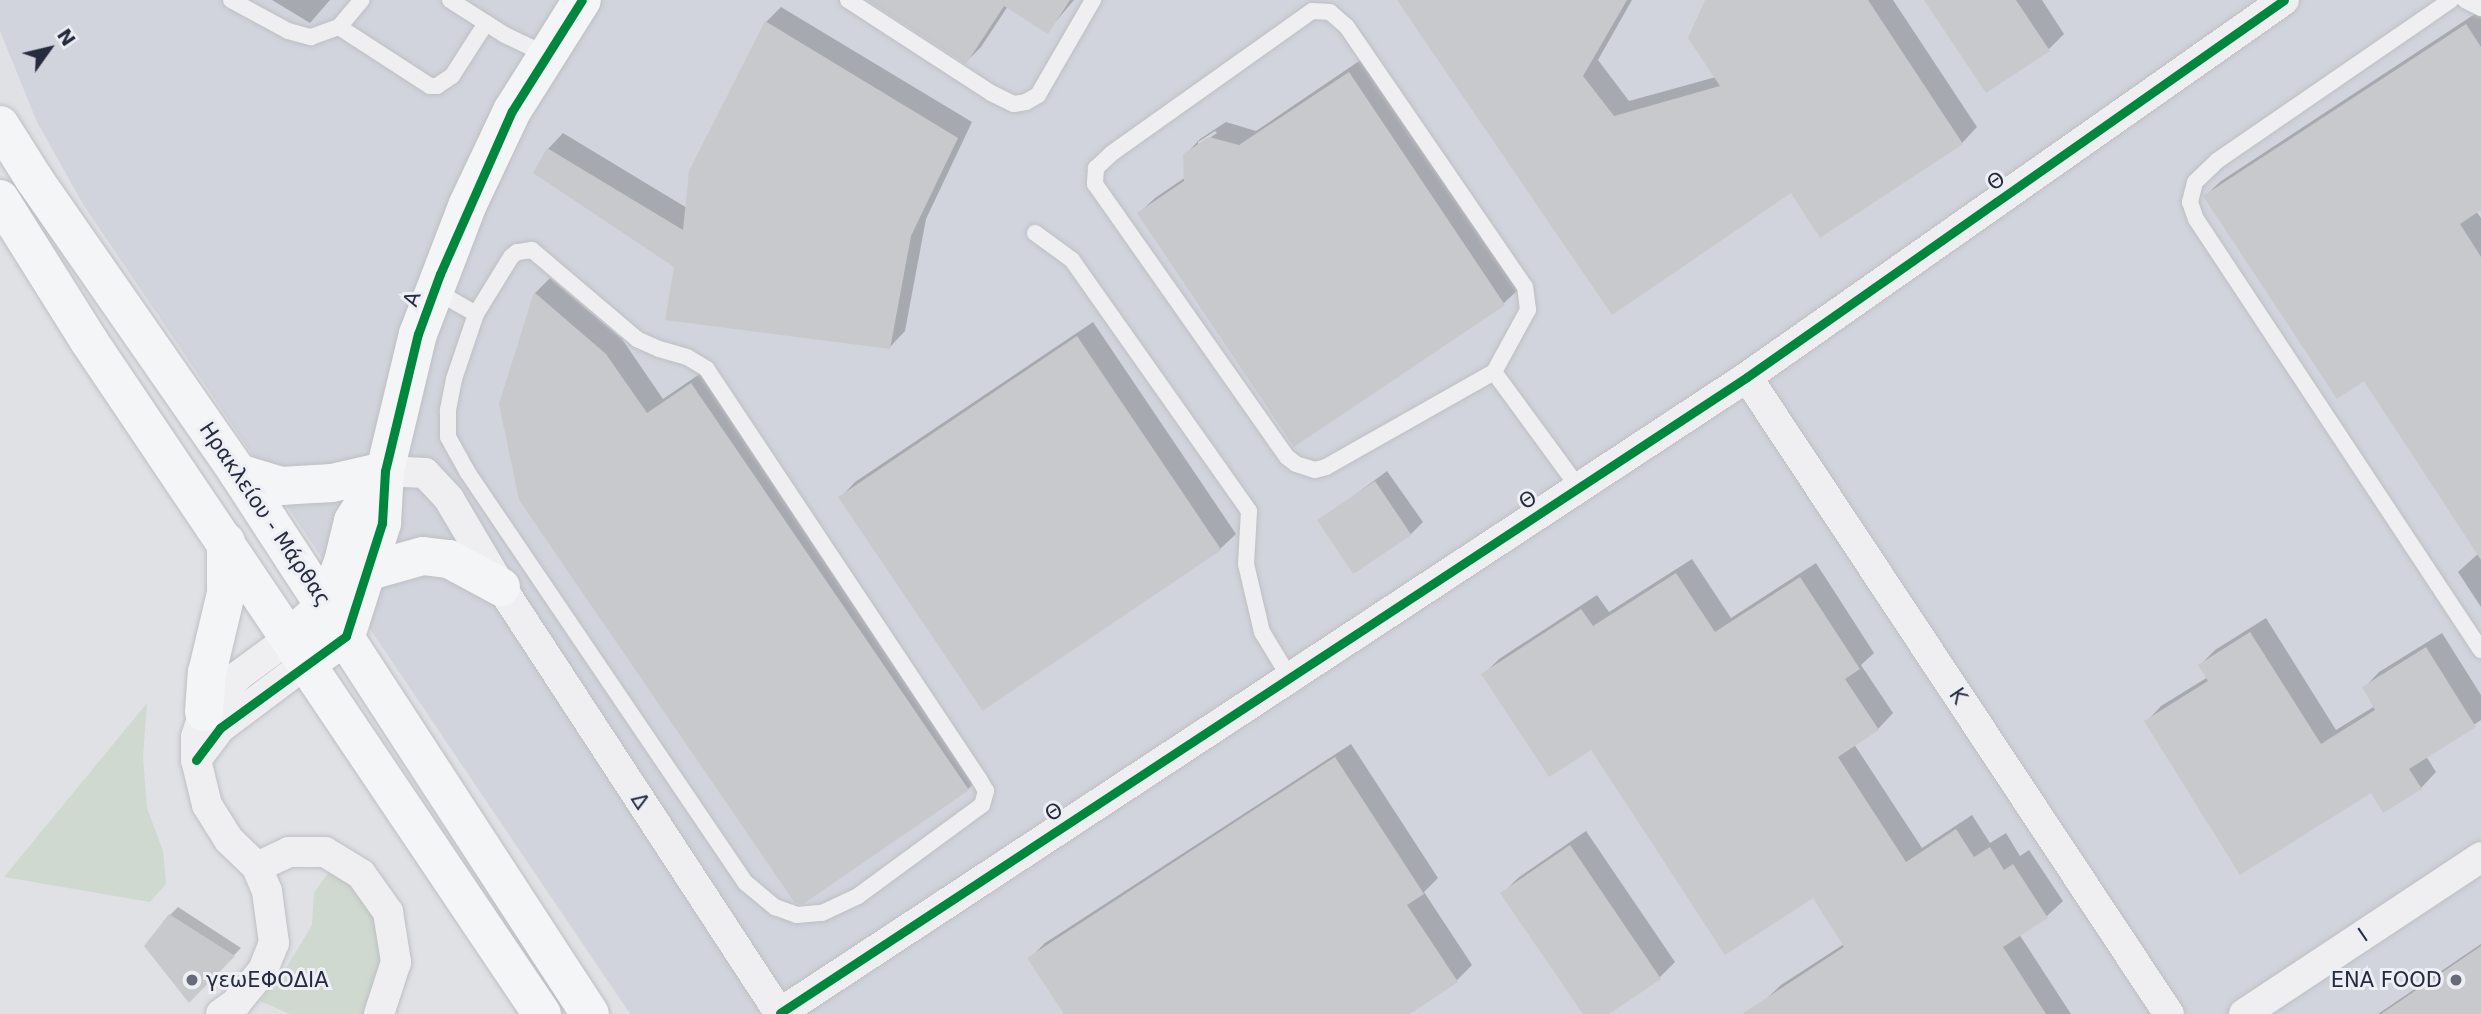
<!DOCTYPE html>
<html>
<head>
<meta charset="utf-8">
<style>
	body { margin:0 }
	#map { position:relative; width:2481px; height:1014px; overflow:hidden; background:#e0e1e5; font-family:"DejaVu Sans",sans-serif }
	div>[style] { position:absolute }
	[style*='--x'] { left:calc(var(--x)*1px); top:calc(var(--y)*1px); width:calc(var(--w)*1px); rotate:calc(var(--a)*1deg) }
	.built>* { inset:0; background:#d1d4dc }
	.green>* { inset:0; background:#cfd9d0 }
	.shadow>* { inset:0; background:#0003 }
	.building>* { inset:0; background:#c8c9cd; transform-origin:0 0 }
	.roads { filter:drop-shadow(0 0 2px #bebfc3) drop-shadow(0 0 2px #bebfc3) }
	.lane>* { height:16px; margin:-8px; padding:0 8px; transform-origin:8px; border-radius:8px; background:#efeff2 }
	.street>* { height:30px; margin:-15px; padding:0 15px; transform-origin:15px; border-radius:15px; background:#efeff2 }
	.secondary>* { height:38px; margin:-19px; padding:0 19px; transform-origin:19px; border-radius:19px; background:#f4f5f6 }
	.primary>* { height:38px; margin:-19px; padding:0 19px; transform-origin:19px; border-radius:19px; background:#f4f5f6 }
	.cycleway>* { height:9px; margin:-4.5px; padding:0 4.5px; transform-origin:4.5px; border-radius:4.5px; background:#00873e }
	.dots>* { width:19px; height:19px; translate:-50% -50%; box-sizing:border-box; border:4px solid #edeff5; border-radius:50% }
	span { translate:-50% -50%; white-space:nowrap; text-align:center; line-height:1.15; -webkit-text-stroke:6px #edeff5; paint-order:stroke }
	.street-label { font-size:21px; color:#262c3f }
	.poi-label { font-size:21px; color:#262c3f }
	.left { translate:0 -50%; text-align:left }
	.right { translate:-100% -50%; text-align:right }
	.north { position:absolute; left:14px; top:14px; width:70px; height:70px; -webkit-text-stroke:5px #edeff5; paint-order:stroke; rotate:56deg; font-size:19px; font-weight:700; line-height:28px; text-align:center; color:#262c3f }
	.north::after { content:''; display:block; margin:auto; width:24px; height:32px; background:#262c3f; clip-path:polygon(50% 0,100% 100%,50% 72%,0 100%) }
</style>
</head>
<body>
<div id="map">
	<div class="built">
		<div style="clip-path:polygon(0 0,2481px 0,2481px 1014px,630px 1014px,83px 204px,37px 122px,0 31px)"></div>
	</div>
	<div class="green">
		<div style="clip-path:polygon(147px 703px,143px 757px,147px 808px,163px 851px,166px 884px,150px 902px,4px 877px)"></div>
		<div style="clip-path:polygon(328px 873px,381px 896px,391px 980px,377px 1014px,290px 1014px,260px 1001px,288px 965px,312px 925px,314px 893px)"></div>
	</div>
	<div class="shadow">
		<div style="clip-path:polygon(272px 0,330px 0,310px 23px)"></div>
		<div style="clip-path:polygon(870px 0,1074px 0,1047px 32px,1008px 6px,981px 47px,966px 62px)"></div>
		<div style="clip-path:polygon(1399px 0,1632px 0,1598px 60px,1629px 101px,1716px 77px,1706px 0,1893px 0,1977px 127px,1962px 143px,1791px 191px,1612px 313px)"></div>
		<div style="clip-path:polygon(1927px 0,2042px 0,2064px 34px,2049px 49px)"></div>
		<div style="clip-path:polygon(781px 7px,972px 122px,926px 219px,905px 331px,890px 347px,676px 266px,548px 149px,563px 133px,687px 208px,766px 22px)"></div>
		<div style="clip-path:polygon(2481px 10px,2481px 208px,2476px 211px,2481px 218px,2481px 607px,2458px 572px,2479px 553px,2364px 379px,2205px 196px,2221px 181px)"></div>
		<div style="clip-path:polygon(evenodd,1365px 57px,1520px 288px,1504px 303px,1295px 444px,1139px 213px,1155px 198px,1186px 177px,1185px 155px,1200px 139px,1226px 122px,1256px 131px,1365px 57px,1215px 131px,1217px 133px,1198px 146px,1198px 142px,1215px 131px)"></div>
		<div style="clip-path:polygon(550px 278px,622px 339px,663px 399px,707px 369px,983px 774px,968px 789px,501px 404px,535px 293px)"></div>
		<div style="clip-path:polygon(1093px 322px,1236px 534px,1220px 549px,983px 709px,840px 498px,855px 482px)"></div>
		<div style="clip-path:polygon(1387px 471px,1423px 522px,1411px 534px,1320px 521px)"></div>
		<div style="clip-path:polygon(1692px 559px,1731px 618px,1816px 563px,1874px 653px,1861px 665px,1893px 713px,1878px 729px,1854px 744px,1922px 848px,1972px 815px,1990px 843px,2006px 833px,2020px 856px,2029px 850px,2063px 901px,2047px 916px,2019px 934px,2071px 1014px,1774px 1014px,1765px 1000px,1781px 985px,1844px 944px,1813px 896px,1484px 674px,1499px 659px,1597px 595px,1609px 612px)"></div>
		<div style="clip-path:polygon(2266px 618px,2336px 730px,2375px 706px,2364px 688px,2379px 672px,2442px 633px,2481px 695px,2481px 720px,2426px 756px,2436px 772px,2421px 788px,2372px 791px,2146px 722px,2161px 706px,2208px 677px,2200px 665px,2215px 650px)"></div>
		<div style="clip-path:polygon(1351px 744px,1438px 878px,1424px 892px,1472px 965px,1457px 980px,1407px 1014px,1066px 1014px,1030px 958px,1045px 943px)"></div>
		<div style="clip-path:polygon(1586px 831px,1675px 962px,1660px 977px,1606px 1014px,1585px 1014px,1503px 893px,1518px 878px)"></div>
		<div style="clip-path:polygon(178px 907px,241px 948px,190px 1000px,170px 915px)"></div>
		<div style="clip-path:polygon(2481px 944px,2481px 1014px,2378px 1014px)"></div>
	</div>
	<div class="building">
		<div style="clip-path:polygon(867px 0,1070px 0,1048px 34px,1004px 6px,966px 64px)"></div>
		<div style="clip-path:polygon(1397px 0,1627px 0,1583px 76px,1614px 116px,1720px 86px,1688px 38px,1705px 0,1868px 0,1963px 144px,1820px 238px,1791px 193px,1612px 315px)"></div>
		<div style="clip-path:polygon(1924px 0,2016px 0,2050px 51px,1986px 93px)"></div>
		<div style="clip-path:polygon(765px 21px,958px 138px,911px 236px,890px 349px,665px 320px,674px 267px,533px 173px,547px 148px,683px 230px,689px 171px)"></div>
		<div style="clip-path:polygon(2466px 24px,2481px 47px,2481px 210px,2460px 224px,2481px 257px,2481px 560px,2364px 381px,2337px 399px,2203px 196px)"></div>
		<div style="clip-path:polygon(1349px 72px,1505px 305px,1294px 447px,1137px 213px,1184px 181px,1183px 154px,1209px 137px,1239px 145px)"></div>
		<div style="clip-path:polygon(534px 292px,606px 354px,647px 413px,691px 383px,969px 790px,803px 904px,795px 903px,519px 500px,499px 404px)"></div>
		<div style="left:1077px;top:336px;width:258px;height:288px;rotate:56deg"></div>
		<div style="left:1375px;top:481px;width:65px;height:70px;rotate:56deg"></div>
		<div style="clip-path:polygon(1676px 573px,1715px 632px,1800px 577px,1860px 669px,1845px 679px,1879px 730px,1838px 757px,1906px 862px,1956px 829px,1974px 857px,1990px 847px,2004px 870px,2013px 864px,2048px 918px,2003px 947px,2046px 1014px,1742px 1014px,1844px 947px,1813px 898px,1725px 955px,1591px 750px,1549px 777px,1481px 674px,1581px 609px,1593px 626px)"></div>
		<div style="clip-path:polygon(2250px 632px,2321px 744px,2375px 710px,2362px 687px,2426px 647px,2476px 727px,2409px 769px,2422px 789px,2383px 813px,2371px 793px,2240px 875px,2144px 721px,2208px 681px,2198px 665px)"></div>
		<div style="clip-path:polygon(1335px 757px,1424px 894px,1407px 905px,1458px 982px,1410px 1014px,1064px 1014px,1027px 958px)"></div>
		<div style="clip-path:polygon(1570px 845px,1661px 979px,1609px 1014px,1583px 1014px,1500px 893px)"></div>
		<div style="clip-path:polygon(169px 914px,235px 956px,189px 1003px,144px 946px)"></div>
		<div style="clip-path:polygon(2481px 946px,2481px 1014px,2381px 1014px)"></div>
	</div>
	<div class="roads">
		<div class="lane">
			<div style="--x:231;--y:0;--w:65;--a:28.5"></div>
			<div style="--x:288;--y:31;--w:24;--a:15"></div>
			<div style="--x:311;--y:37;--w:30;--a:-20"></div>
			<div style="--x:339;--y:27;--w:35;--a:-50"></div>
			<div style="--x:450;--y:0;--w:65;--a:32.5"></div>
			<div style="--x:505;--y:35;--w:47;--a:25.5"></div>
			<div style="--x:848;--y:0;--w:171;--a:33"></div>
			<div style="--x:991;--y:93;--w:25;--a:26"></div>
			<div style="--x:1014;--y:104;--w:12;--a:-9"></div>
			<div style="--x:1026;--y:102;--w:14;--a:-30"></div>
			<div style="--x:1038;--y:95;--w:110;--a:-59.9"></div>
			<div style="--x:2451;--y:0;--w:284;--a:145.5"></div>
			<div style="--x:2217;--y:161;--w:30;--a:136"></div>
			<div style="--x:2195;--y:182;--w:21;--a:104"></div>
			<div style="--x:2190;--y:202;--w:18;--a:71"></div>
			<div style="--x:2196;--y:219;--w:517;--a:56.53"></div>
			<div style="--x:2465;--y:0;--w:18;--a:27"></div>
			<div style="--x:339;--y:27;--w:108;--a:33"></div>
			<div style="--x:430;--y:86;--w:7;--a:0"></div>
			<div style="--x:437;--y:86;--w:18;--a:-34"></div>
			<div style="--x:452;--y:76;--w:63;--a:-57.3"></div>
			<div style="--x:1035;--y:233;--w:46;--a:36.1"></div>
			<div style="--x:1072;--y:260;--w:307;--a:54.8"></div>
			<div style="--x:1249;--y:511;--w:53;--a:93.2"></div>
			<div style="--x:1246;--y:564;--w:70;--a:76.8"></div>
			<div style="--x:1262;--y:632;--w:54;--a:58.7"></div>
			<div style="--x:434;--y:290;--w:48;--a:29.7"></div>
			<div style="--x:476;--y:314;--w:69;--a:108.7"></div>
			<div style="--x:454;--y:379;--w:33;--a:101"></div>
			<div style="--x:448;--y:411;--w:26;--a:90"></div>
			<div style="--x:448;--y:437;--w:41;--a:60.9"></div>
			<div style="--x:468;--y:473;--w:495;--a:55.9"></div>
			<div style="--x:746;--y:883;--w:38;--a:40"></div>
			<div style="--x:775;--y:907;--w:23;--a:20"></div>
			<div style="--x:797;--y:915;--w:25;--a:-5"></div>
			<div style="--x:822;--y:913;--w:40;--a:-25"></div>
			<div style="--x:858;--y:896;--w:154;--a:-36.3"></div>
			<div style="--x:982;--y:805;--w:15;--a:-74"></div>
			<div style="--x:986;--y:791;--w:14;--a:-120"></div>
			<div style="--x:979;--y:779;--w:492;--a:-123.6"></div>
			<div style="--x:707;--y:369;--w:23;--a:-149"></div>
			<div style="--x:687;--y:357;--w:29;--a:-164"></div>
			<div style="--x:659;--y:349;--w:24;--a:-156"></div>
			<div style="--x:637;--y:339;--w:138;--a:-139.7"></div>
			<div style="--x:532;--y:250;--w:15;--a:172"></div>
			<div style="--x:517;--y:252;--w:8;--a:140"></div>
			<div style="--x:511;--y:257;--w:67;--a:121.6"></div>
			<div style="--x:1494;--y:372;--w:71;--a:-61.3"></div>
			<div style="--x:1528;--y:310;--w:23;--a:-97"></div>
			<div style="--x:1525;--y:287;--w:316;--a:-124.4"></div>
			<div style="--x:1346;--y:26;--w:21;--a:-139"></div>
			<div style="--x:1330;--y:12;--w:18;--a:-177"></div>
			<div style="--x:1312;--y:11;--w:247;--a:144.6"></div>
			<div style="--x:1111;--y:154;--w:21;--a:137"></div>
			<div style="--x:1096;--y:168;--w:16;--a:94"></div>
			<div style="--x:1095;--y:184;--w:334;--a:54.9"></div>
			<div style="--x:1287;--y:457;--w:11;--a:38"></div>
			<div style="--x:1296;--y:464;--w:20;--a:18"></div>
			<div style="--x:1315;--y:470;--w:11;--a:-15"></div>
			<div style="--x:1326;--y:467;--w:193;--a:-29.5"></div>
			<div style="--x:1494;--y:372;--w:144;--a:53.8"></div>
		</div>
		<div class="street">
			<div style="--x:1747;--y:377;--w:764;--a:56.48"></div>
			<div style="--x:385;--y:471;--w:40;--a:2.9"></div>
			<div style="--x:425;--y:473;--w:35;--a:47"></div>
			<div style="--x:449;--y:499;--w:102;--a:59.4"></div>
			<div style="--x:501;--y:587;--w:510;--a:56.84"></div>
			<div style="--x:196;--y:760;--w:40;--a:-53"></div>
			<div style="--x:220;--y:728;--w:110;--a:-36.9"></div>
			<div style="--x:257;--y:867;--w:35;--a:-25"></div>
			<div style="--x:289;--y:852;--w:36;--a:0"></div>
			<div style="--x:325;--y:852;--w:42;--a:31.4"></div>
			<div style="--x:361;--y:874;--w:47;--a:54.6"></div>
			<div style="--x:388;--y:912;--w:51;--a:80.9"></div>
			<div style="--x:396;--y:962;--w:55;--a:108.1"></div>
			<div style="--x:780;--y:1013;--w:1157;--a:-33.33"></div>
			<div style="--x:1747;--y:377;--w:656;--a:-35.07"></div>
			<div style="--x:221;--y:1014;--w:19;--a:-36"></div>
			<div style="--x:236;--y:1003;--w:43;--a:-50.7"></div>
			<div style="--x:263;--y:970;--w:29;--a:-68"></div>
			<div style="--x:274;--y:943;--w:52;--a:-97.7"></div>
			<div style="--x:267;--y:891;--w:26;--a:-113"></div>
			<div style="--x:257;--y:867;--w:39;--a:-136"></div>
			<div style="--x:229;--y:840;--w:41;--a:-122.2"></div>
			<div style="--x:207;--y:805;--w:46;--a:-103.7"></div>
			<div style="--x:196;--y:760;--w:23;--a:-90"></div>
			<div style="--x:196;--y:737;--w:26;--a:-72"></div>
			<div style="--x:204;--y:712;--w:50;--a:-46.6"></div>
			<div style="--x:238;--y:676;--w:66;--a:-36.3"></div>
			<div style="--x:2244;--y:1014;--w:284;--a:-33.5"></div>
		</div>
		<div class="secondary">
			<div style="--x:366;--y:572;--w:59;--a:-15.7"></div>
			<div style="--x:423;--y:556;--w:26;--a:7"></div>
			<div style="--x:449;--y:559;--w:59;--a:28.3"></div>
			<div style="--x:291;--y:637;--w:47;--a:-42.4"></div>
			<div style="--x:326;--y:605;--w:46;--a:-68.4"></div>
			<div style="--x:343;--y:562;--w:42;--a:-76.3"></div>
			<div style="--x:353;--y:521;--w:58;--a:-57.7"></div>
			<div style="--x:308;--y:662;--w:46;--a:-34.4"></div>
			<div style="--x:346;--y:636;--w:119;--a:-72.3"></div>
			<div style="--x:382;--y:523;--w:52;--a:-86.7"></div>
			<div style="--x:385;--y:471;--w:141;--a:-76.5"></div>
			<div style="--x:418;--y:334;--w:139;--a:-69"></div>
			<div style="--x:468;--y:204;--w:103;--a:-64.7"></div>
			<div style="--x:512;--y:111;--w:131;--a:-57.8"></div>
		</div>
		<div class="primary">
			<div style="--x:0;--y:125;--w:64;--a:57.8"></div>
			<div style="--x:34;--y:179;--w:358;--a:55.2"></div>
			<div style="--x:238;--y:473;--w:645;--a:56.95"></div>
			<div style="--x:0;--y:199;--w:168;--a:57.9"></div>
			<div style="--x:89;--y:341;--w:811;--a:56.06"></div>
			<div style="--x:238;--y:473;--w:45;--a:16.8"></div>
			<div style="--x:281;--y:486;--w:51;--a:-3.4"></div>
			<div style="--x:332;--y:483;--w:54;--a:-12.8"></div>
			<div style="--x:204;--y:712;--w:39;--a:-86"></div>
			<div style="--x:207;--y:673;--w:82;--a:-76.6"></div>
			<div style="--x:226;--y:593;--w:51;--a:-90"></div>
		</div>
	</div>
	<div class="cycleway">
		<div style="--x:196;--y:760;--w:40;--a:-53"></div>
		<div style="--x:220;--y:728;--w:156;--a:-36.1"></div>
		<div style="--x:346;--y:636;--w:119;--a:-72.3"></div>
		<div style="--x:382;--y:523;--w:52;--a:-86.7"></div>
		<div style="--x:385;--y:471;--w:141;--a:-76.5"></div>
		<div style="--x:418;--y:334;--w:64;--a:-69.9"></div>
		<div style="--x:440;--y:274;--w:178;--a:-66.2"></div>
		<div style="--x:512;--y:111;--w:131;--a:-57.8"></div>
		<div style="--x:780;--y:1013;--w:1157;--a:-33.33"></div>
		<div style="--x:1747;--y:377;--w:656;--a:-35.07"></div>
	</div>
	<div class="dots">
		<div style="left:192px;top:980px;background:#676b79"></div>
		<div style="left:2456px;top:980px;background:#676b79"></div>
	</div>
	<div class="street-label">
		<span style="left:1996px;top:181px;rotate:-35deg">Θ</span>
		<span style="left:412px;top:299px;rotate:-71deg">Α</span>
		<span style="left:1528px;top:500px;rotate:-33deg">Θ</span>
		<span style="left:265px;top:514px;rotate:56deg">Ηρακλείου - Μάρθας</span>
		<span style="left:1958px;top:696px;rotate:56deg">Κ</span>
		<span style="left:640px;top:801px;rotate:57deg">Δ</span>
		<span style="left:1054px;top:812px;rotate:-33deg">Θ</span>
		<span style="left:2363px;top:935px;rotate:-34deg">Ι</span>
	</div>
	<div class="poi-label">
		<span class="left" style="left:206px;top:980px">γεωΕΦΟΔΙΑ</span>
		<span class="right" style="left:2442px;top:980px">ENA FOOD</span>
	</div>
	<div class="north">N</div>
</div>
</body>
</html>
